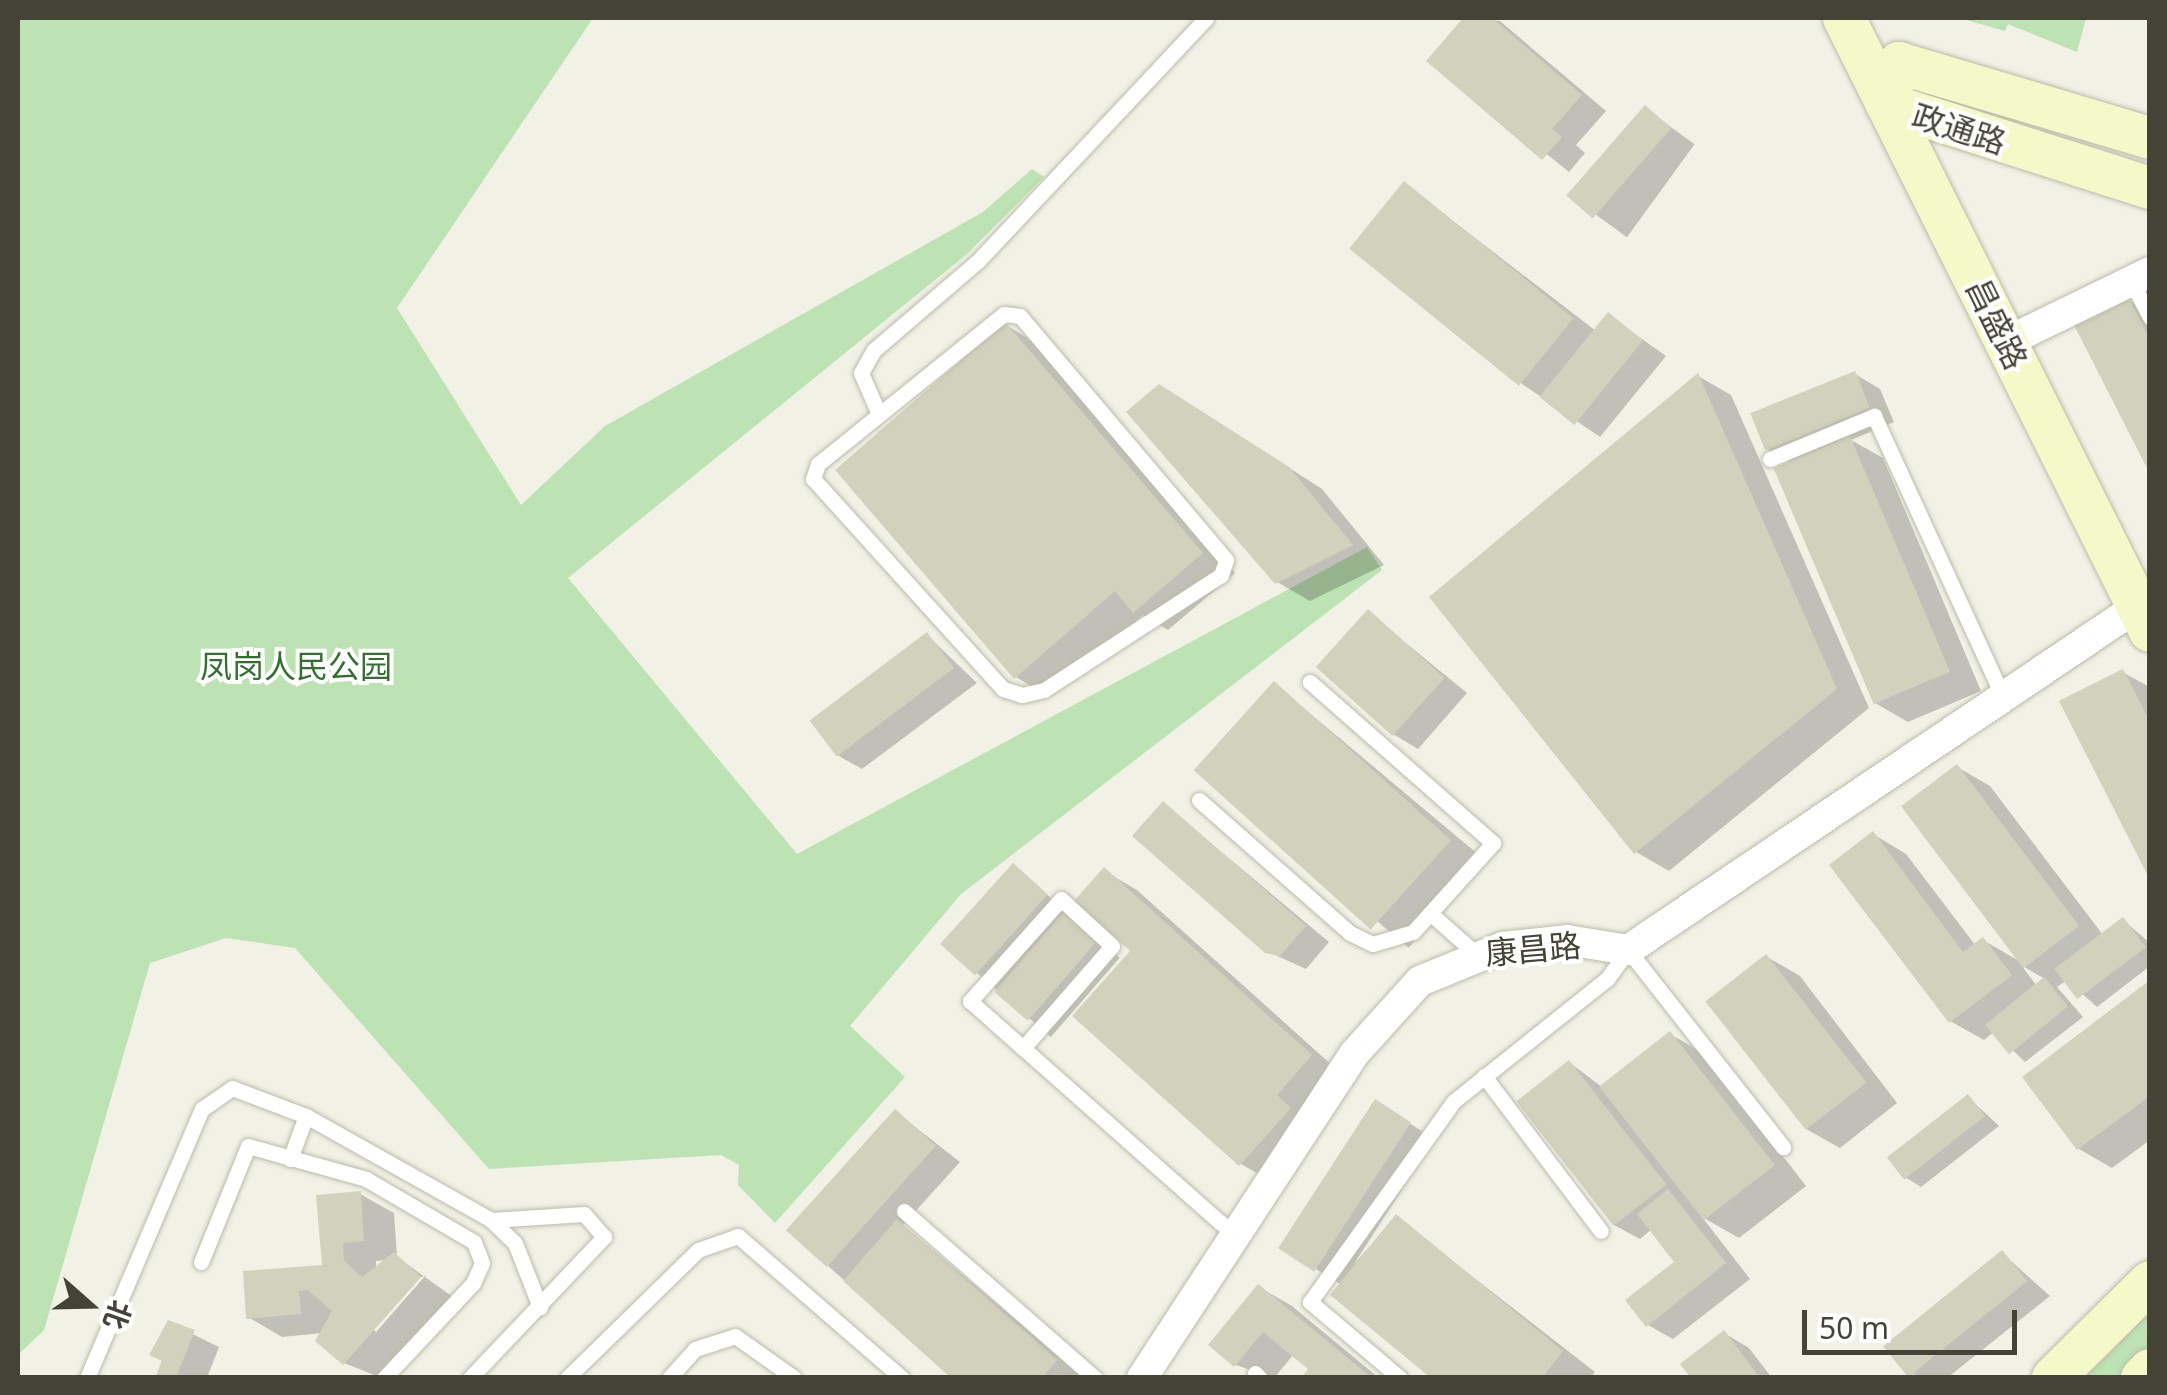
<!DOCTYPE html>
<html>
<head>
<meta charset="utf-8">
<style>
	body { margin:0 }
	#map { position:relative; width:2167px; height:1395px; overflow:hidden; background:#f1f1e6; font-family:"Noto Sans","Noto Sans SC",sans-serif }
	div>[style] { position:absolute }
	[style*='--x'] { left:calc(var(--x)*1px); top:calc(var(--y)*1px); width:calc(var(--w)*1px); rotate:calc(var(--a)*1deg) }
	.green>* { inset:0; background:#bde2b3 }
	.shadow>* { inset:0; background:#0003; transform-origin:0 0 }
	.building>* { inset:0; background:#d2d1bd; transform-origin:0 0 }
	.roads { filter:drop-shadow(0 0 2px #bcbcaa) drop-shadow(0 0 2px #bcbcaa) }
	.lane>* { height:15px; margin:-7.5px; padding:0 7.5px; transform-origin:7.5px; border-radius:7.5px; background:#fff }
	.street>* { height:30px; margin:-15px; padding:0 15px; transform-origin:15px; border-radius:15px; background:#fff }
	.secondary>* { height:42px; margin:-21px; padding:0 21px; transform-origin:21px; border-radius:21px; background:#f5f9c9 }
	span { translate:-50% -50%; white-space:nowrap; text-align:center; line-height:1.15; -webkit-text-stroke:8px #fff; paint-order:stroke }
	.street-label { font-size:32px; color:#444336 }
	.park-label { font-size:32px; color:#33702f }
	.frame { position:absolute; inset:0; border:20px solid #444336; pointer-events:none }
	.north { position:absolute; left:40px; top:1255px; width:100px; height:100px; -webkit-text-stroke:8px #fff; paint-order:stroke; rotate:110deg; font-size:28px; font-weight:700; line-height:40px; text-align:center; color:#444336 }
	.north::after { content:''; display:block; margin:auto; width:35px; height:45px; background:#444336; clip-path:polygon(50% 0,100% 100%,50% 72%,0 100%) }
	.scale { position:absolute; left:1802px; top:1310px; width:215px; height:45px; box-sizing:border-box; border:5px solid #444336; border-top:0; padding-left:12px; font-size:30px; line-height:35px; white-space:nowrap; color:#444336; -webkit-text-stroke:8px #fff; paint-order:stroke }
</style>
</head>
<body>
<div id="map">
	<div class="green">
		<div style="clip-path:polygon(18px 18px,593px 18px,397px 308px,521px 505px,605px 426px,983px 212px,1032px 169px,1044px 177px,967px 254px,568px 578px,797px 854px,1367px 547px,1382px 570px,961px 894px,850px 1026px,905px 1077px,775px 1223px,738px 1185px,739px 1165px,721px 1155px,489px 1169px,295px 948px,226px 938px,150px 963px,44px 1330px,18px 1355px)"></div>
		<div style="clip-path:polygon(1959px 18px,2086px 18px,2077px 52px,2008px 24px,2005px 31px)"></div>
		<div style="clip-path:polygon(2149px 1306px,2149px 1351px,2122px 1377px,2076px 1378px)"></div>
	</div>
	<div class="shadow">
		<div style="clip-path:polygon(1466px 18px,1500px 21px,1606px 111px,1576px 145px,1585px 153px,1569px 172px,1430px 60px)"></div>
		<div style="left:1646px;top:109px;width:60px;height:115px;rotate:36deg"></div>
		<div style="clip-path:polygon(1405px 184px,1596px 331px,1608px 315px,1666px 356px,1600px 437px,1522px 384px)"></div>
		<div style="clip-path:polygon(2128px 300px,2150px 312px,2150px 468px)"></div>
		<div style="clip-path:polygon(1006px 325px,1039px 345px,1235px 573px,1168px 630px,1143px 615px,1049px 697px,1016px 677px)"></div>
		<div style="clip-path:polygon(1855px 374px,1880px 389px,1894px 422px,1851px 440px,1883px 458px,1981px 691px,1908px 722px,1875px 703px,1792px 464px,1767px 449px)"></div>
		<div style="clip-path:polygon(1698px 376px,1731px 395px,1869px 708px,1669px 871px,1636px 852px)"></div>
		<div style="clip-path:polygon(1193px 406px,1322px 489px,1384px 565px,1310px 601px,1277px 582px)"></div>
		<div style="clip-path:polygon(1368px 612px,1467px 693px,1418px 749px,1393px 734px)"></div>
		<div style="clip-path:polygon(927px 635px,977px 683px,862px 769px,837px 755px)"></div>
		<div style="clip-path:polygon(2122px 672px,2150px 687px,2150px 875px)"></div>
		<div style="left:1275px;top:684px;width:272px;height:116px;rotate:40deg"></div>
		<div style="clip-path:polygon(evenodd,1957px 767px,1990px 786px,2103px 935px,2123px 920px,2150px 943px,2150px 966px,2097px 1007px,2067px 980px,2057px 987px,2083px 1017px,2025px 1062px,1994px 1032px,1984px 1040px,1950px 1021px,1873px 834px,1906px 854px,1976px 946px,1983px 940px,2021px 962px,1957px 767px,2021px 965px,2045px 979px,2037px 986px,2021px 965px)"></div>
		<div style="clip-path:polygon(1164px 804px,1329px 942px,1306px 969px,1266px 951px)"></div>
		<div style="left:1014px;top:866px;width:140px;height:105px;rotate:41deg"></div>
		<div style="clip-path:polygon(1104px 871px,1137px 890px,1344px 1076px,1274px 1183px,1241px 1164px,1134px 951px)"></div>
		<div style="clip-path:polygon(1767px 957px,1800px 976px,1897px 1103px,1840px 1148px,1806px 1129px)"></div>
		<div style="clip-path:polygon(2150px 984px,2150px 1140px,2112px 1168px,2079px 1149px,2026px 1078px)"></div>
		<div style="clip-path:polygon(1670px 1034px,1703px 1053px,1806px 1186px,1739px 1238px,1702px 1217px,1750px 1279px,1673px 1339px,1648px 1325px,1678px 1262px,1652px 1229px,1640px 1239px,1614px 1225px,1570px 1063px,1602px 1087px)"></div>
		<div style="clip-path:polygon(1968px 1097px,1999px 1126px,1921px 1187px,1905px 1177px)"></div>
		<div style="clip-path:polygon(896px 1112px,960px 1162px,903px 1225px,1085px 1378px,955px 1378px,828px 1266px)"></div>
		<div style="clip-path:polygon(1400px 1117px,1434px 1139px,1354px 1264px,1396px 1217px,1595px 1372px,1590px 1378px,1435px 1378px,1342px 1285px,1282px 1248px)"></div>
		<div style="clip-path:polygon(evenodd,360px 1194px,394px 1213px,397px 1257px,453px 1297px,382px 1378px,344px 1363px,322px 1333px,282px 1337px,248px 1317px,324px 1267px,360px 1194px,388px 1260px,376px 1269px,376px 1261px,388px 1260px,360px 1194px,426px 1275px,376px 1332px,372px 1328px,415px 1280px,426px 1275px)"></div>
		<div style="clip-path:polygon(2002px 1253px,2050px 1296px,1947px 1378px,1908px 1374px)"></div>
		<div style="clip-path:polygon(1259px 1287px,1292px 1306px,1379px 1378px,1304px 1378px,1312px 1368px,1294px 1354px,1274px 1378px,1236px 1365px,1211px 1345px)"></div>
		<div style="clip-path:polygon(170px 1323px,219px 1347px,207px 1378px,158px 1378px)"></div>
		<div style="clip-path:polygon(1724px 1333px,1749px 1348px,1772px 1378px,1694px 1378px)"></div>
	</div>
	<div class="building">
		<div style="clip-path:polygon(1463px 18px,1492px 18px,1582px 95px,1552px 129px,1562px 137px,1542px 160px,1426px 61px)"></div>
		<div style="left:1645px;top:105px;width:35px;height:120px;rotate:41deg"></div>
		<div style="left:1404px;top:181px;width:218px;height:87px;rotate:39deg"></div>
		<div style="clip-path:polygon(2128px 297px,2150px 339px,2150px 474px,2074px 325px)"></div>
		<div style="left:1608px;top:312px;width:45px;height:109px;rotate:39deg"></div>
		<div style="clip-path:polygon(1005px 322px,1203px 553px,1133px 613px,1115px 591px,1014px 679px,835px 470px)"></div>
		<div style="left:1855px;top:371px;width:40px;height:113px;rotate:68deg"></div>
		<div style="clip-path:polygon(1698px 373px,1837px 689px,1634px 854px,1429px 597px)"></div>
		<div style="clip-path:polygon(1159px 384px,1289px 467px,1353px 545px,1275px 584px,1126px 412px)"></div>
		<div style="left:1850px;top:436px;width:256px;height:83px;rotate:67deg"></div>
		<div style="left:1368px;top:609px;width:103px;height:78px;rotate:42deg"></div>
		<div style="left:927px;top:632px;width:45px;height:147px;rotate:53deg"></div>
		<div style="clip-path:polygon(2123px 669px,2150px 722px,2150px 880px,2059px 701px)"></div>
		<div style="left:1274px;top:681px;width:238px;height:120px;rotate:42deg"></div>
		<div style="left:1957px;top:764px;width:203px;height:70px;rotate:53deg"></div>
		<div style="clip-path:polygon(1163px 801px,1306px 926px,1280px 956px,1265px 953px,1132px 836px)"></div>
		<div style="clip-path:polygon(1873px 831px,1963px 952px,1983px 937px,2012px 975px,1949px 1023px,1829px 865px)"></div>
		<div style="left:1013px;top:863px;width:47px;height:109px;rotate:42deg"></div>
		<div style="clip-path:polygon(1104px 867px,1312px 1055px,1277px 1095px,1291px 1108px,1239px 1166px,1072px 1016px,1130px 951px,1074px 901px)"></div>
		<div style="left:1064px;top:912px;width:44px;height:106px;rotate:41deg"></div>
		<div style="left:2123px;top:917px;width:38px;height:86px;rotate:53deg"></div>
		<div style="left:1766px;top:954px;width:163px;height:77px;rotate:52deg"></div>
		<div style="left:2044px;top:977px;width:38px;height:76px;rotate:51deg"></div>
		<div style="clip-path:polygon(2150px 980px,2150px 1096px,2077px 1150px,2022px 1077px)"></div>
		<div style="left:1670px;top:1031px;width:170px;height:90px;rotate:52deg"></div>
		<div style="left:1569px;top:1060px;width:158px;height:67px;rotate:52deg"></div>
		<div style="left:1968px;top:1094px;width:28px;height:103px;rotate:52deg"></div>
		<div style="left:1375px;top:1099px;width:43px;height:178px;rotate:33deg"></div>
		<div style="left:895px;top:1109px;width:55px;height:163px;rotate:42deg"></div>
		<div style="clip-path:polygon(1668px 1189px,1726px 1263px,1646px 1327px,1625px 1300px,1674px 1262px,1637px 1214px)"></div>
		<div style="clip-path:polygon(361px 1191px,364px 1241px,343px 1243px,344px 1261px,362px 1277px,394px 1252px,421px 1277px,343px 1365px,315px 1341px,332px 1311px,308px 1290px,299px 1291px,301px 1314px,246px 1319px,243px 1271px,322px 1265px,316px 1195px)"></div>
		<div style="clip-path:polygon(1396px 1214px,1563px 1351px,1542px 1378px,1431px 1378px,1330px 1295px)"></div>
		<div style="clip-path:polygon(897px 1219px,1057px 1360px,1042px 1378px,951px 1378px,843px 1281px)"></div>
		<div style="left:2002px;top:1250px;width:40px;height:153px;rotate:51deg"></div>
		<div style="clip-path:polygon(1258px 1284px,1372px 1378px,1301px 1378px,1308px 1369px,1263px 1332px,1234px 1367px,1208px 1345px)"></div>
		<div style="clip-path:polygon(168px 1320px,195px 1330px,176px 1378px,155px 1378px,162px 1361px,149px 1355px)"></div>
		<div style="clip-path:polygon(1724px 1330px,1760px 1378px,1691px 1378px,1680px 1364px)"></div>
	</div>
	<div class="roads">
		<div class="lane">
			<div style="--x:2131;--y:281;--w:41;--a:62.2"></div>
			<div style="--x:1004;--y:314;--w:16;--a:7"></div>
			<div style="--x:1020;--y:316;--w:319;--a:49.8"></div>
			<div style="--x:1226;--y:560;--w:16;--a:108"></div>
			<div style="--x:1221;--y:575;--w:211;--a:147"></div>
			<div style="--x:1044;--y:690;--w:23;--a:167"></div>
			<div style="--x:1022;--y:695;--w:20;--a:-162"></div>
			<div style="--x:1003;--y:689;--w:283;--a:-132.1"></div>
			<div style="--x:813;--y:479;--w:16;--a:-72"></div>
			<div style="--x:818;--y:464;--w:239;--a:-38.9"></div>
			<div style="--x:879;--y:414;--w:45;--a:-113.7"></div>
			<div style="--x:861;--y:373;--w:26;--a:-61"></div>
			<div style="--x:874;--y:350;--w:137;--a:-40.6"></div>
			<div style="--x:978;--y:261;--w:333;--a:-46.8"></div>
			<div style="--x:1770;--y:459;--w:113;--a:-22.5"></div>
			<div style="--x:1874;--y:416;--w:309;--a:65.3"></div>
			<div style="--x:1199;--y:800;--w:201;--a:41.4"></div>
			<div style="--x:1350;--y:933;--w:25;--a:26"></div>
			<div style="--x:1373;--y:944;--w:42;--a:-16.7"></div>
			<div style="--x:1413;--y:932;--w:120;--a:-48"></div>
			<div style="--x:1493;--y:843;--w:244;--a:-138.7"></div>
			<div style="--x:1430;--y:913;--w:60;--a:41.6"></div>
			<div style="--x:1023;--y:1048;--w:135;--a:-48.9"></div>
			<div style="--x:1112;--y:946;--w:69;--a:-137.3"></div>
			<div style="--x:1061;--y:899;--w:137;--a:131.7"></div>
			<div style="--x:970;--y:1001;--w:71;--a:41.6"></div>
			<div style="--x:1023;--y:1048;--w:263;--a:41.5"></div>
			<div style="--x:1220;--y:1222;--w:25;--a:42"></div>
			<div style="--x:1484;--y:1076;--w:194;--a:53"></div>
			<div style="--x:290;--y:1159;--w:46;--a:-69.6"></div>
			<div style="--x:904;--y:1211;--w:254;--a:41.2"></div>
			<div style="--x:201;--y:1262;--w:125;--a:-67.9"></div>
			<div style="--x:248;--y:1146;--w:123;--a:15.6"></div>
			<div style="--x:366;--y:1179;--w:125;--a:30.3"></div>
			<div style="--x:474;--y:1242;--w:22;--a:69"></div>
			<div style="--x:482;--y:1263;--w:22;--a:114"></div>
			<div style="--x:473;--y:1283;--w:130;--a:133.1"></div>
			<div style="--x:1255;--y:1373;--w:7;--a:45"></div>
			<div style="--x:87;--y:1378;--w:293;--a:-66.9"></div>
			<div style="--x:202;--y:1109;--w:37;--a:-35"></div>
			<div style="--x:232;--y:1088;--w:79;--a:20.7"></div>
			<div style="--x:306;--y:1116;--w:212;--a:29.3"></div>
			<div style="--x:491;--y:1220;--w:33;--a:44"></div>
			<div style="--x:515;--y:1243;--w:69;--a:68.7"></div>
			<div style="--x:470;--y:1378;--w:195;--a:-46.5"></div>
			<div style="--x:604;--y:1237;--w:30;--a:-131"></div>
			<div style="--x:584;--y:1214;--w:93;--a:176.3"></div>
			<div style="--x:567;--y:1378;--w:183;--a:-44.3"></div>
			<div style="--x:698;--y:1250;--w:42;--a:-19.3"></div>
			<div style="--x:738;--y:1236;--w:217;--a:40.9"></div>
			<div style="--x:669;--y:1378;--w:39;--a:-48"></div>
			<div style="--x:695;--y:1349;--w:42;--a:-18"></div>
			<div style="--x:735;--y:1336;--w:72;--a:35.4"></div>
			<div style="--x:1400;--y:1378;--w:118;--a:-139.8"></div>
			<div style="--x:1310;--y:1302;--w:247;--a:-54.4"></div>
			<div style="--x:1454;--y:1101;--w:196;--a:-38.6"></div>
			<div style="--x:1607;--y:979;--w:36;--a:-54"></div>
			<div style="--x:1628;--y:950;--w:251;--a:51.8"></div>
		</div>
		<div class="street">
			<div style="--x:2006;--y:342;--w:160;--a:-25.9"></div>
			<div style="--x:1142;--y:1378;--w:387;--a:-56.8"></div>
			<div style="--x:1354;--y:1054;--w:98;--a:-47.9"></div>
			<div style="--x:1420;--y:981;--w:90;--a:-22.3"></div>
			<div style="--x:1503;--y:947;--w:64;--a:-6.2"></div>
			<div style="--x:1567;--y:940;--w:62;--a:9.3"></div>
			<div style="--x:1628;--y:950;--w:630;--a:-33.99"></div>
		</div>
		<div class="secondary">
			<div style="--x:1844;--y:18;--w:685;--a:63.47"></div>
			<div style="--x:2150;--y:138;--w:262;--a:-163.4"></div>
			<div style="--x:1899;--y:63;--w:43;--a:106.3"></div>
			<div style="--x:1887;--y:104;--w:276;--a:17.7"></div>
			<div style="--x:2053;--y:1378;--w:136;--a:-44.7"></div>
			<div style="--x:2142;--y:1378;--w:11;--a:-45"></div>
		</div>
	</div>
	<div class="street-label">
		<span style="left:1959px;top:129px;rotate:18deg">政通路</span>
		<span style="left:1997px;top:324px;rotate:64deg">昌盛路</span>
		<span style="left:1533px;top:949px;rotate:-5deg">康昌路</span>
	</div>
	<div class="park-label">
		<span style="left:296px;top:666px">凤岗人民公园</span>
	</div>
	<div class="frame"></div>
	<div class="north">北</div>
	<div class="scale">50 m</div>
</div>
</body>
</html>
